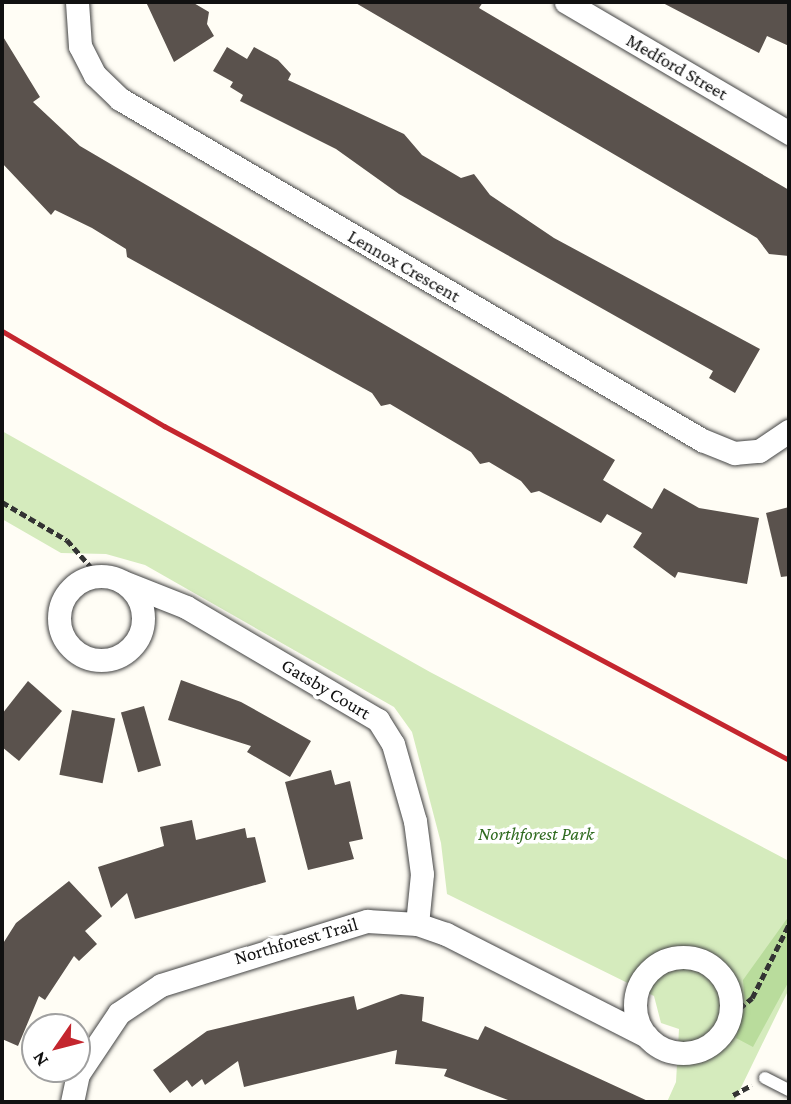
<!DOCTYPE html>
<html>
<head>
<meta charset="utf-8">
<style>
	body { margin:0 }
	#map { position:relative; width:791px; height:1104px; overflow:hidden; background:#fffdf5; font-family:"Crimson Pro",serif }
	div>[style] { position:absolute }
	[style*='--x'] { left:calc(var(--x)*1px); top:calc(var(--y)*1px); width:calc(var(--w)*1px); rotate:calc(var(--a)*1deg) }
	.green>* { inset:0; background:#d5ebbd }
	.forest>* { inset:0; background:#b9dc9c }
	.building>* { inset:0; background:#5a524d; transform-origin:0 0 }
	.path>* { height:4.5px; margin-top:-2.25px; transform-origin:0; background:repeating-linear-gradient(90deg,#333 0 7px,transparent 0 10.5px) }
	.roads { filter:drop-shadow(0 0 2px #444) drop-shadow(0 0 2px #444) }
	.lane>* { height:12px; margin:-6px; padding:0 6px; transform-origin:6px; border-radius:6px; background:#fff }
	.street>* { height:23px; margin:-11.5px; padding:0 11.5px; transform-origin:11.5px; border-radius:11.5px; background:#fff }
	.street>.ring { margin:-11.5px; padding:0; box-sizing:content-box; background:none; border:23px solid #fff; border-radius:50% }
	.rail>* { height:5px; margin:-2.5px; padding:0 2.5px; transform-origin:2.5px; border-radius:2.5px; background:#c4262e }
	span { translate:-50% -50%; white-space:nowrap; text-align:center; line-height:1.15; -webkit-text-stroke:7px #fff; paint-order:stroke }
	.street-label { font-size:19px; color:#111 }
	.park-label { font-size:19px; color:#2f6b1f; font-style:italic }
	.frame { position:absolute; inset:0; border:4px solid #111; pointer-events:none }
	.north { position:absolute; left:21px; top:1013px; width:70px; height:70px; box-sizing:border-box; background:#fff; border:2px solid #a0a0a0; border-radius:50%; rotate:235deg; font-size:19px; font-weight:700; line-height:28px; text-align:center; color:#111 }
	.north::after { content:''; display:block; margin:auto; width:24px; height:32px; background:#c4262e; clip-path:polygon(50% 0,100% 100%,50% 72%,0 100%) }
</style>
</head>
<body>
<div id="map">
	<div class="green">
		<div style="clip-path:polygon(2px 431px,430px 672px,789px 861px,789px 989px,734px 1102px,667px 1102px,676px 1082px,679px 1029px,661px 1023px,654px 996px,447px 894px,441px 843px,412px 732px,394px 707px,145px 565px,106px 554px,61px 553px,2px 519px)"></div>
	</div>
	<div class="forest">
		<div style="clip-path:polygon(789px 916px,789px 981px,753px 1047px,736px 1038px,745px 1005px,743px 980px)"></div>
	</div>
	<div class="building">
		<div style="clip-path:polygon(146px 2px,192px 2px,209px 12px,207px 24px,214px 36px,174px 62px)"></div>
		<div style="clip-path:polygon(354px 2px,483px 2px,479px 8px,789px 190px,789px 256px,769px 254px,757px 238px)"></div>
		<div style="clip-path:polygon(661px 2px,789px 2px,789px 46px,767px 36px,759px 53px)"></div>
		<div style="clip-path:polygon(2px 35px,40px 97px,33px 102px,80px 146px,615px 460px,603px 480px,652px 509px,664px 488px,699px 508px,759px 518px,747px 584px,678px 572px,675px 578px,633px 547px,642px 533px,607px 514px,601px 523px,539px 491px,531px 493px,521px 481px,489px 462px,480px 464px,471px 452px,390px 404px,381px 406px,372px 393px,127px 257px,126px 249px,92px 228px,55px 210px,51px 215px,2px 163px)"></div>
		<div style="clip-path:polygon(227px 47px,247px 59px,254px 47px,278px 60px,291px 74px,288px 80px,404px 134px,422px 155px,461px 178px,474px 174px,490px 195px,554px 238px,760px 349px,735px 393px,709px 378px,713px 371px,399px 194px,336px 149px,240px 101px,243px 95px,230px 87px,233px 82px,213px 71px)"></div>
		<div style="clip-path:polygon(789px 507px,789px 576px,781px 577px,766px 513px)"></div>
		<div style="clip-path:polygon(181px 680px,241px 702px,311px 741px,290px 777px,247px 752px,251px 746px,168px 720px)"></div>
		<div style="clip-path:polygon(28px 681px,62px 711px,19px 761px,2px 747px,2px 714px)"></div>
		<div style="left:144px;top:706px;width:62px;height:24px;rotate:74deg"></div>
		<div style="left:72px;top:710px;width:44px;height:66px;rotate:11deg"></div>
		<div style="clip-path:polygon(331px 770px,335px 785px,350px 781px,363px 839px,349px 842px,354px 859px,308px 870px,285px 782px)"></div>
		<div style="clip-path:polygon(192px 820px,196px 840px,245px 828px,247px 838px,255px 837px,266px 882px,135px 919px,127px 893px,111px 908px,98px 867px,164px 846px,160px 827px)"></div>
		<div style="clip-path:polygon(69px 881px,102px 916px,85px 931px,97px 944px,79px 961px,74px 956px,45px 1000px,39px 996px,18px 1046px,2px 1039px,2px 945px,16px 923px)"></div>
		<div style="clip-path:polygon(401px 994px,424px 997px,422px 1021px,478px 1040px,485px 1026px,650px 1102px,513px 1102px,444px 1076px,447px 1069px,395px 1064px,397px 1050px,244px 1087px,238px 1061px,205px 1085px,202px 1079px,192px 1087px,187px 1080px,170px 1093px,153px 1070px,207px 1031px,354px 996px,357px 1010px)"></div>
	</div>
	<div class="path">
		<div style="--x:2;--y:502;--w:75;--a:30.3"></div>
		<div style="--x:67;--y:540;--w:47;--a:48.5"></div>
		<div style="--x:731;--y:1015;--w:27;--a:-39"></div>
		<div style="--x:752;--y:998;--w:83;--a:-63.4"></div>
		<div style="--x:733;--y:1095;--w:21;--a:-28"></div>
	</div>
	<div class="roads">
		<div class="lane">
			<div style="--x:765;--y:1078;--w:27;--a:27"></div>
		</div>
		<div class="street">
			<div style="--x:77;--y:2;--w:44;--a:86.1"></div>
			<div style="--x:80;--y:46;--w:33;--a:63"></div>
			<div style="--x:95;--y:75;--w:35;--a:44"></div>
			<div style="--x:120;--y:99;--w:675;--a:30.37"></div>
			<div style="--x:702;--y:440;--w:35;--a:22"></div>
			<div style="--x:734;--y:453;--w:25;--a:-5"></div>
			<div style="--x:759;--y:451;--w:36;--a:-34"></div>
			<div style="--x:566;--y:2;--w:259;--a:30.4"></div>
			<div class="ring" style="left:59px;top:576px;width:61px;height:61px"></div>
			<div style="--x:123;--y:582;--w:68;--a:21.6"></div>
			<div style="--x:186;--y:607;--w:223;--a:30.5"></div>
			<div style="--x:378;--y:720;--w:28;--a:58"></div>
			<div style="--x:393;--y:744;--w:80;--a:74.1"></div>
			<div style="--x:415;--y:821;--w:53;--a:82.5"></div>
			<div style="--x:422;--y:874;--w:50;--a:95.7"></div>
			<div class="ring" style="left:635px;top:957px;width:73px;height:73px"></div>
			<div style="--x:72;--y:1102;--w:29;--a:-78"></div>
			<div style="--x:78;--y:1074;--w:73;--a:-56.1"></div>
			<div style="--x:119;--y:1013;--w:50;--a:-33.7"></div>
			<div style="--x:161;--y:985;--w:216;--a:-17.3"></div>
			<div style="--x:367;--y:921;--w:50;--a:3.4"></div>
			<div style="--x:417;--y:924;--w:31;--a:19"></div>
			<div style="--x:446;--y:934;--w:225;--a:27"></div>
		</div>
	</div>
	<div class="rail">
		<div style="--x:2;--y:331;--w:188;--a:30.4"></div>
		<div style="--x:164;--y:426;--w:709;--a:28.12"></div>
	</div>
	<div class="street-label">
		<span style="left:677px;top:67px;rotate:30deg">Medford Street</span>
		<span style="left:404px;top:266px;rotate:30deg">Lennox Crescent</span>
		<span style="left:326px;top:689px;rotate:31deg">Gatsby Court</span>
		<span style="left:296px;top:941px;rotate:-16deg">Northforest Trail</span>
	</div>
	<div class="park-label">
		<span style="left:536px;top:834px">Northforest Park</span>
	</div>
	<div class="frame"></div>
	<div class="north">N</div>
</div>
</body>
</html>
